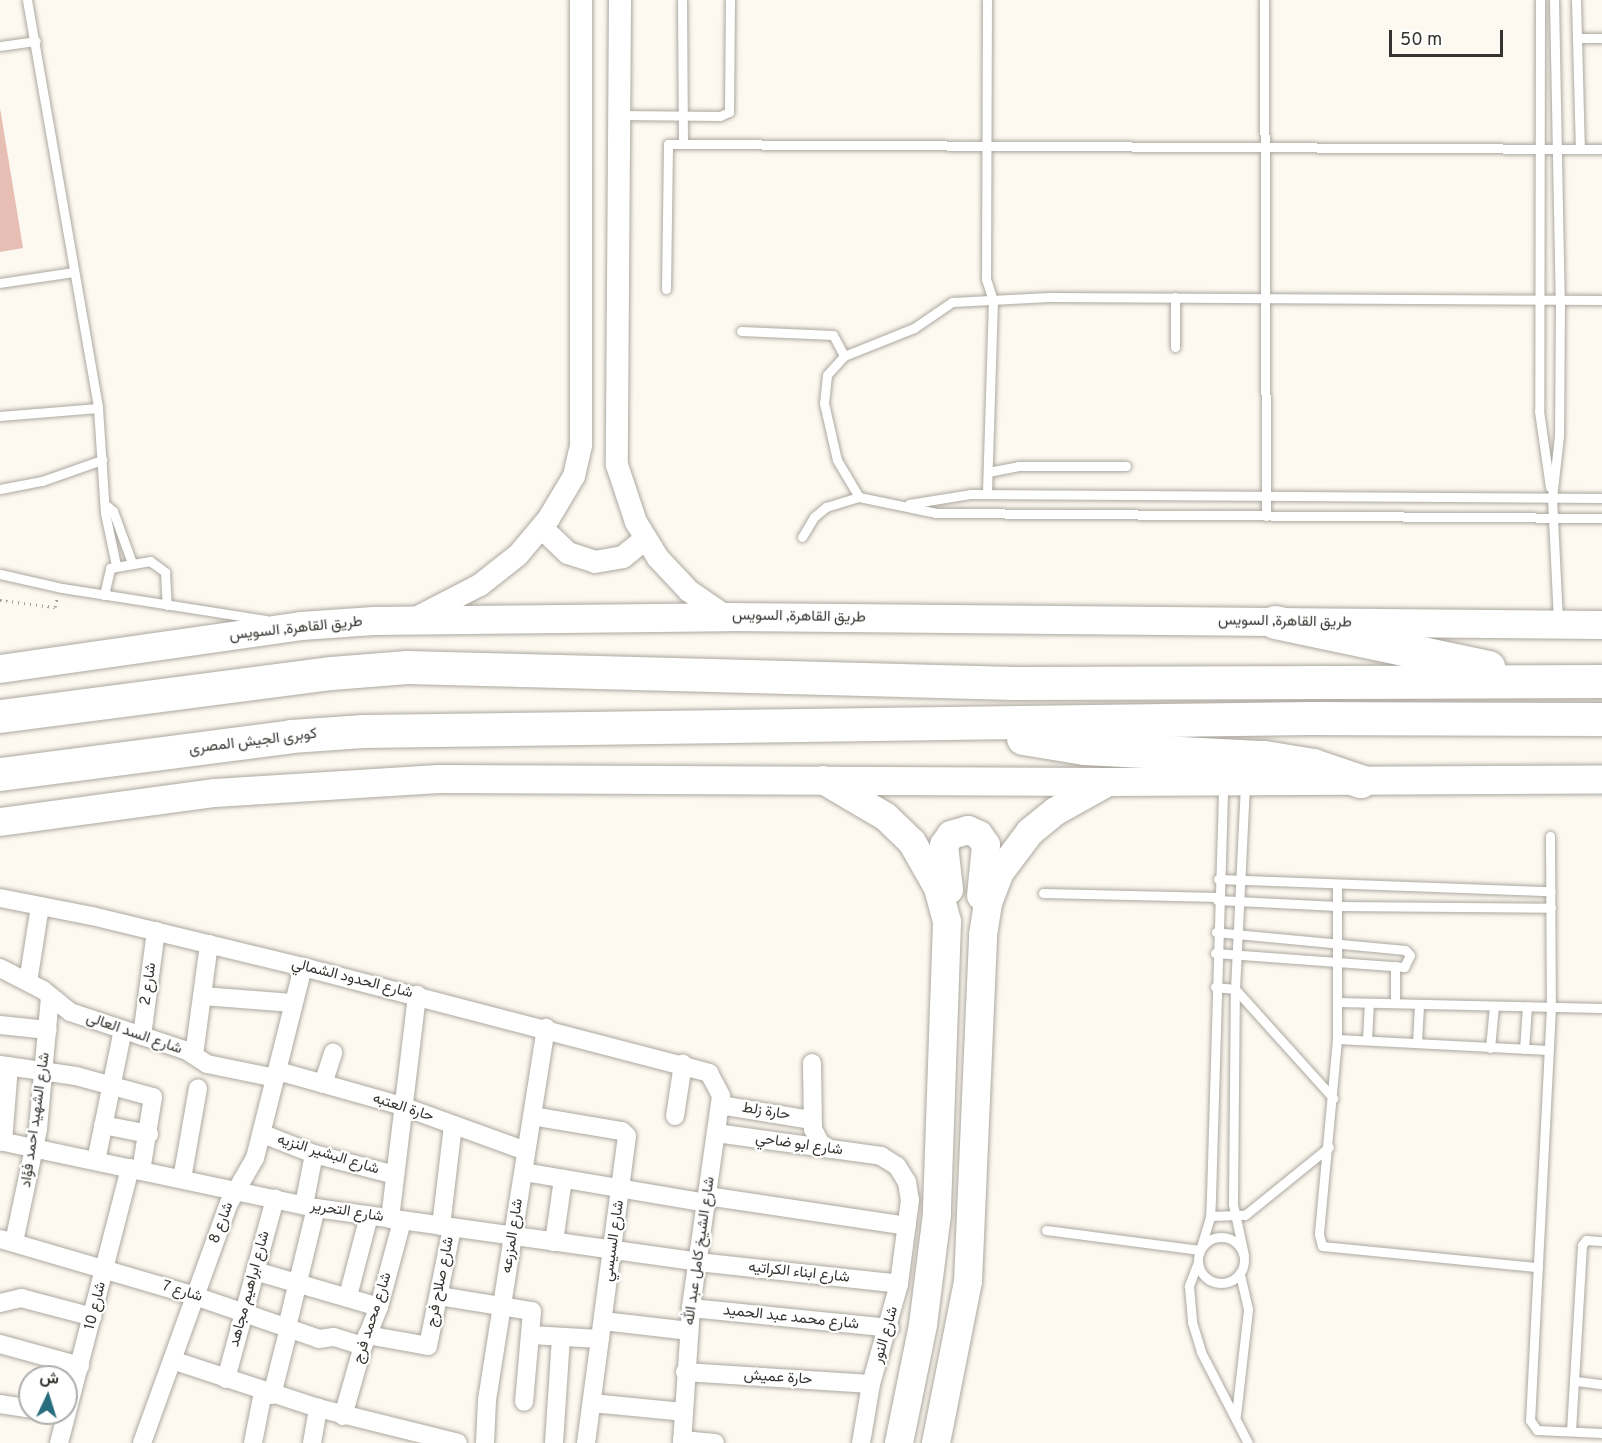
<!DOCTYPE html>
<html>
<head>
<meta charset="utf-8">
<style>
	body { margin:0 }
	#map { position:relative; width:1602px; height:1443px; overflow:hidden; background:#fdf9f0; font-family:Overpass,Vazirmatn,sans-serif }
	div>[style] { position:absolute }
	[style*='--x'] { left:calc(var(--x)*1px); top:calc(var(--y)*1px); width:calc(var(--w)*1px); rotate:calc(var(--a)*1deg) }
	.green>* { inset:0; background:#e7beb4 }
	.path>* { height:3px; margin-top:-1.5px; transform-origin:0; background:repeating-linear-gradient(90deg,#a2a099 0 1.5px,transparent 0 6px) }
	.roads { filter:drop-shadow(0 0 2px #aca8a0) drop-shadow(0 0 2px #aca8a0) }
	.service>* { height:9px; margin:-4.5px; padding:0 4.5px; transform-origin:4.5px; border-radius:4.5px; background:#fff }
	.service>.ring { margin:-4.5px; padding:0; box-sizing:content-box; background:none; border:9px solid #fff; border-radius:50% }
	.minor>* { height:18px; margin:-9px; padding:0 9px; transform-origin:9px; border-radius:9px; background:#fff }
	.tertiary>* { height:22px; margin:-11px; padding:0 11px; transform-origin:11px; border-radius:11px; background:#fff }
	.primary>* { height:28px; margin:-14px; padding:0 14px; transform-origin:14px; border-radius:14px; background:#fff }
	.motorway>* { height:33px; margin:-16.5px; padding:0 16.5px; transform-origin:16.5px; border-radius:16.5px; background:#fff }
	span { translate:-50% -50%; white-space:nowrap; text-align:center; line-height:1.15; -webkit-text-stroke:4.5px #fff; paint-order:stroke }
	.street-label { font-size:15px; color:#34332f }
	.north { position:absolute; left:18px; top:1365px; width:60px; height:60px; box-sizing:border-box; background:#fff; border:2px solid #aeadac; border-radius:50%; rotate:4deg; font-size:16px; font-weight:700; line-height:24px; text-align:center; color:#34332f }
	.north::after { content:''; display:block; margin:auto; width:21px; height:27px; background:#286d7d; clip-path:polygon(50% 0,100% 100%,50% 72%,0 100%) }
	.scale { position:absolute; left:1389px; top:30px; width:114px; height:27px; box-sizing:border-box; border:3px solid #34332f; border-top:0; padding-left:8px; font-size:18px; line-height:21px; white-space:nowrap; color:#34332f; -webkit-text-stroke:4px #fff; paint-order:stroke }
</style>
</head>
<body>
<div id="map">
	<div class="green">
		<div style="clip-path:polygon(0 108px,23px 248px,0 252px)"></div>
	</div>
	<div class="path">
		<div style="--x:0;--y:600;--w:55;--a:7.3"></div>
		<div style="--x:55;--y:607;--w:9;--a:-77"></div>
	</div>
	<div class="roads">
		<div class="service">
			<div style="--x:27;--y:0;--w:414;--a:80.1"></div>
			<div style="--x:98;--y:408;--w:105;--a:86.2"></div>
			<div style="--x:105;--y:513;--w:53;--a:78.1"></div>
			<div style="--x:682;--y:0;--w:143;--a:89.6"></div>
			<div style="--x:987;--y:0;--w:279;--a:90.2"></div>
			<div style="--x:986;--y:279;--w:22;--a:72"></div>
			<div style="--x:993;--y:300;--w:194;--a:91.8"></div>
			<div style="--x:1264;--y:0;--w:516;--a:89.78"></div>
			<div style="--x:1540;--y:0;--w:411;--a:90.1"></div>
			<div style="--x:1539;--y:411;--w:77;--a:81.8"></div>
			<div style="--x:1554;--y:0;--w:299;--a:88.9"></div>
			<div style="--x:1560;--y:299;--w:137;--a:90.4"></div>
			<div style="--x:1559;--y:436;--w:62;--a:96.4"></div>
			<div style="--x:1552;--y:498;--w:123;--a:87.2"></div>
			<div style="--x:1576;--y:0;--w:149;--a:88.5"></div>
			<div style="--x:1577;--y:38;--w:25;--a:0"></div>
			<div style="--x:0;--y:46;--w:36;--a:-8"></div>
			<div style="--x:620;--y:115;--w:100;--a:0.6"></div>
			<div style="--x:720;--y:116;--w:10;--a:-24"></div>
			<div style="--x:729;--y:112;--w:112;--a:-89.5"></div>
			<div style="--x:0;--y:283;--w:75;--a:-8.5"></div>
			<div style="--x:666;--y:289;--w:145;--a:-89.2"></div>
			<div style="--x:668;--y:144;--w:934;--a:0.31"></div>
			<div style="--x:1602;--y:300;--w:553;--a:-179.69"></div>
			<div style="--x:1049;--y:297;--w:97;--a:177"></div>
			<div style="--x:952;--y:302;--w:46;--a:145.6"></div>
			<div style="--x:914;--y:328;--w:75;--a:158.2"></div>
			<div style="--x:844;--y:356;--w:25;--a:132"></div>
			<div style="--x:827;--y:375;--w:28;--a:96"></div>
			<div style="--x:824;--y:403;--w:58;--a:77.2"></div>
			<div style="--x:837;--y:460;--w:43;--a:59.3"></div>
			<div style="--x:859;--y:497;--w:79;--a:11.7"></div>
			<div style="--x:936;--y:513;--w:666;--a:0.43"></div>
			<div style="--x:741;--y:331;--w:92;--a:2.5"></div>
			<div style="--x:833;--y:335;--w:24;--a:62"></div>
			<div style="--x:1175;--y:347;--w:50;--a:-90"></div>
			<div style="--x:0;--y:416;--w:98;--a:-4.7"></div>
			<div style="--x:988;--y:472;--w:31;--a:-11"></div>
			<div style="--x:1018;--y:466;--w:108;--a:0"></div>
			<div style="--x:0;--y:489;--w:43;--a:-10.8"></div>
			<div style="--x:42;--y:481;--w:64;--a:-19.3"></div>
			<div style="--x:909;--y:504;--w:63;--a:-9.2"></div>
			<div style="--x:971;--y:494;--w:631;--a:0.36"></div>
			<div style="--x:107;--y:506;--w:8;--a:40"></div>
			<div style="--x:113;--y:511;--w:55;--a:69.9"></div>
			<div style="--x:802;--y:537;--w:23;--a:-59"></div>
			<div style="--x:814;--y:517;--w:16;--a:-40"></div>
			<div style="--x:826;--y:507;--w:34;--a:-17"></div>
			<div style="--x:0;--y:574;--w:64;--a:12.7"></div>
			<div style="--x:62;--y:588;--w:206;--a:8.9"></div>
			<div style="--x:104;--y:595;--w:28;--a:-77"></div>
			<div style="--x:110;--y:568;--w:41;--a:-9.9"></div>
			<div style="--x:150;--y:561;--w:19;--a:36"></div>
			<div style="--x:165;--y:572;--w:33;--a:87"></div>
			<div style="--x:1550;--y:836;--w:171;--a:89.7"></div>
			<div style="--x:1551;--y:1007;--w:414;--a:92.9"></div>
			<div style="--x:1530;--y:1420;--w:12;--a:55"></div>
			<div style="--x:1537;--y:1430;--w:65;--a:2.6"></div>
			<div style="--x:1218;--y:879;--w:333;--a:2.1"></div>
			<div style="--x:1337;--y:886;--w:153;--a:90"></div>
			<div style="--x:1337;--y:1039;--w:212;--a:3"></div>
			<div style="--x:1043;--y:893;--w:175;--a:1.3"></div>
			<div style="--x:1217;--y:900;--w:120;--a:2.9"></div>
			<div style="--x:1337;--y:906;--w:214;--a:0.5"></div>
			<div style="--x:1215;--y:953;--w:190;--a:4.2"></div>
			<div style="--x:1404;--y:967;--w:13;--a:-63"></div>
			<div style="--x:1410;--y:955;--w:7;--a:-135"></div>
			<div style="--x:1405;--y:950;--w:190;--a:-174.6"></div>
			<div style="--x:1215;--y:987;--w:20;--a:6"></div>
			<div style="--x:1235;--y:989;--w:147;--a:48"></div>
			<div style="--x:1338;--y:1002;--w:264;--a:1.3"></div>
			<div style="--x:1395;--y:1003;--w:37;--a:-90"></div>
			<div style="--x:1337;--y:1039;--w:196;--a:95.3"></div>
			<div style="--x:1319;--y:1234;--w:12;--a:76"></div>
			<div style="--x:1322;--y:1246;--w:217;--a:5.6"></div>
			<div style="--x:1367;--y:1040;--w:37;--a:-87"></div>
			<div style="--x:1417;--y:1043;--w:39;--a:-87"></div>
			<div style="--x:1490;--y:1048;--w:42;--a:-84.6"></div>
			<div style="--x:1524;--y:1049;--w:43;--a:-86"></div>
			<div style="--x:1210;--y:1216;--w:35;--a:-2"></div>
			<div style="--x:1245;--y:1215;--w:108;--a:-39"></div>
			<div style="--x:1046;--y:1230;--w:155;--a:7.4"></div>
			<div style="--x:1200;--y:1250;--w:34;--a:-73"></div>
			<div style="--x:1210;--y:1218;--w:21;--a:-87"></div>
			<div style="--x:1211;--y:1197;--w:413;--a:-88.3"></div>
			<div class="ring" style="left:1198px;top:1237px;width:37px;height:37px"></div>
			<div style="--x:1244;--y:1255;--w:52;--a:-102.2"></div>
			<div style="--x:1233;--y:1204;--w:215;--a:-89.5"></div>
			<div style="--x:1235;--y:989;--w:204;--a:-87.2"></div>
			<div style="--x:1198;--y:1262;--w:26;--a:111"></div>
			<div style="--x:1189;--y:1286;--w:36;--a:85"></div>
			<div style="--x:1192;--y:1322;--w:31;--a:73"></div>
			<div style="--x:1201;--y:1352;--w:102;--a:62.7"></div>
			<div style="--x:1576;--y:1381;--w:26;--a:7"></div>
			<div style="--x:1236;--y:1415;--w:107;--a:-83.5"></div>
			<div style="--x:1248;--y:1309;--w:37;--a:-103"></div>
			<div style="--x:1571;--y:1431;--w:186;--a:-86.6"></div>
			<div style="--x:1582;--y:1245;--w:6;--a:-51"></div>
			<div style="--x:1586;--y:1240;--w:16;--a:4"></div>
		</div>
		<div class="minor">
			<div style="--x:0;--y:898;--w:94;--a:11.1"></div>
			<div style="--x:92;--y:916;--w:217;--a:13.6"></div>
			<div style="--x:303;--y:967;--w:420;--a:14.6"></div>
			<div style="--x:709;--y:1073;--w:26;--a:62"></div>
			<div style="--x:721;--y:1096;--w:214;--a:98.1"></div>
			<div style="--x:691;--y:1308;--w:135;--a:93.8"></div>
			<div style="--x:0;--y:968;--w:48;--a:27.1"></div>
			<div style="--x:43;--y:990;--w:35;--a:39"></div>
			<div style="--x:70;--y:1012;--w:123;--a:18.4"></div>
			<div style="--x:187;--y:1051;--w:24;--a:33"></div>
			<div style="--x:207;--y:1064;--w:70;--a:11.5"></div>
			<div style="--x:28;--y:982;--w:77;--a:-81"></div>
			<div style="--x:202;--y:996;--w:91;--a:4.4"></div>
			<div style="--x:0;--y:1025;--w:48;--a:5.9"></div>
			<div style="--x:142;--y:1036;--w:106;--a:-82.4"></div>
			<div style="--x:194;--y:1055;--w:112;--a:-82.3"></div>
			<div style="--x:812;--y:1063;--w:66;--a:89.1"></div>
			<div style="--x:813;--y:1129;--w:16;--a:63"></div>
			<div style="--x:820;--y:1143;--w:12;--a:31"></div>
			<div style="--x:0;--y:1065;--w:77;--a:8.2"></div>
			<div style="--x:76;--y:1076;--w:80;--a:15.3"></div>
			<div style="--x:153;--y:1097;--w:75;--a:99.2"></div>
			<div style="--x:278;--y:1071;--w:126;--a:15.7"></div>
			<div style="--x:399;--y:1105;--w:135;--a:19.9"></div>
			<div style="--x:323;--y:1084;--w:33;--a:-72"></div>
			<div style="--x:720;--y:1105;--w:93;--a:9.3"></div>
			<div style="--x:532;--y:1116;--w:91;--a:9.5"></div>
			<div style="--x:622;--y:1131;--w:7;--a:45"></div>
			<div style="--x:627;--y:1136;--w:310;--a:97.6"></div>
			<div style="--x:675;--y:1116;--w:53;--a:-81.3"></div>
			<div style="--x:103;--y:1125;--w:47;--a:11.1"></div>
			<div style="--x:716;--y:1133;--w:167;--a:7.9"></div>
			<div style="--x:881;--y:1156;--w:19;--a:32"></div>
			<div style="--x:897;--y:1166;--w:19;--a:58"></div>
			<div style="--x:907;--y:1182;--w:18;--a:81"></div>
			<div style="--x:910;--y:1200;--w:85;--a:97.5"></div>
			<div style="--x:899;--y:1284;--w:104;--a:105.6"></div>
			<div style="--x:871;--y:1384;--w:60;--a:99.6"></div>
			<div style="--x:263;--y:1134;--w:55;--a:21.4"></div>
			<div style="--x:314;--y:1154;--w:84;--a:14.5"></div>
			<div style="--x:0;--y:1141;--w:323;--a:12"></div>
			<div style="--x:316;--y:1208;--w:386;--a:8"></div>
			<div style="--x:698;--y:1262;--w:202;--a:6.2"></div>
			<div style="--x:3;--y:1142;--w:76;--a:-85.5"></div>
			<div style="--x:96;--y:1161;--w:134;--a:-78.4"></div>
			<div style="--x:524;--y:1172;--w:186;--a:9.6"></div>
			<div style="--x:182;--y:1179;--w:92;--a:-80"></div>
			<div style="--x:707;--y:1196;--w:202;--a:8.5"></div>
			<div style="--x:304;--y:1205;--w:52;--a:-78.9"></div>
			<div style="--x:390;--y:1219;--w:226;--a:-83.1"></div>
			<div style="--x:441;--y:1226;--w:102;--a:-83.2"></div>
			<div style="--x:0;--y:1239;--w:203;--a:16.3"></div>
			<div style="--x:195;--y:1296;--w:131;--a:19.1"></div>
			<div style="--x:319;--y:1339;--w:15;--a:-8"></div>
			<div style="--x:334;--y:1337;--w:30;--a:17"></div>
			<div style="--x:14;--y:1242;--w:116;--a:-78"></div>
			<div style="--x:38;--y:1129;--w:133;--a:-84.8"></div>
			<div style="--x:554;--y:1242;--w:64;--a:-81.9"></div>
			<div style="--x:255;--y:1271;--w:129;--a:16.2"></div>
			<div style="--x:348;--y:1296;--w:83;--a:-75.3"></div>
			<div style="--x:439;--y:1296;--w:94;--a:9.2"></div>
			<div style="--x:532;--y:1311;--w:91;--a:95"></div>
			<div style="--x:0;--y:1303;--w:22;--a:-13"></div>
			<div style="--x:21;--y:1298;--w:74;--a:14.8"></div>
			<div style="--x:691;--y:1308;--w:200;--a:5.7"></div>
			<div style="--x:603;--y:1321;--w:87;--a:6.6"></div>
			<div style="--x:287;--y:1327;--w:122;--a:-76.3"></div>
			<div style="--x:367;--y:1335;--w:62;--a:10.2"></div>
			<div style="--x:428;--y:1346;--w:120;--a:-78.5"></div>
			<div style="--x:531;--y:1335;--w:69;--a:3.3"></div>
			<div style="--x:0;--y:1344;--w:83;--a:15.4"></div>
			<div style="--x:172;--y:1360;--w:154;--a:18.2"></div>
			<div style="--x:318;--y:1408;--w:144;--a:14"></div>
			<div style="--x:685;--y:1372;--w:186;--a:3.7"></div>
			<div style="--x:226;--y:1379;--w:187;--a:-74.8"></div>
			<div style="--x:272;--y:1395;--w:69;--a:-75.8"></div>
			<div style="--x:592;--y:1403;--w:91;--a:5.6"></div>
			<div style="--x:0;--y:1404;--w:30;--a:9"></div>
			<div style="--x:343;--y:1416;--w:73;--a:-74.1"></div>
			<div style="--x:363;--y:1346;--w:42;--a:-67.7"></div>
			<div style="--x:379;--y:1307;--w:89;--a:-75"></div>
			<div style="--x:682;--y:1440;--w:33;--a:5"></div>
			<div style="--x:59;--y:1443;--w:284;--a:-75.5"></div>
			<div style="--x:142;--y:1443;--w:255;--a:-70.1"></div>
			<div style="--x:229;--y:1203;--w:52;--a:-60"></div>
			<div style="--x:255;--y:1158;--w:197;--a:-75.9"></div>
			<div style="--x:253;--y:1443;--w:52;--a:-78.9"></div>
			<div style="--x:312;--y:1443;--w:36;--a:-80"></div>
			<div style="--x:485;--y:1443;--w:43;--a:-87.3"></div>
			<div style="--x:487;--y:1400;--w:377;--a:-81"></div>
			<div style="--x:554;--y:1443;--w:106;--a:-86.2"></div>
		</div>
		<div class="tertiary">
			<div style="--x:620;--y:0;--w:465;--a:90.4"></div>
			<div style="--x:617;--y:465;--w:60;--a:71.6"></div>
			<div style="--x:636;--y:522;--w:42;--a:58.6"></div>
			<div style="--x:658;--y:558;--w:45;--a:46.8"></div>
			<div style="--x:689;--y:591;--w:46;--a:34.4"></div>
			<div style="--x:542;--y:528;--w:36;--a:44"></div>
			<div style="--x:568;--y:553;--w:28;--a:18"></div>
			<div style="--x:595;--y:562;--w:28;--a:-10"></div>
			<div style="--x:623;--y:557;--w:28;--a:-39"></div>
			<div style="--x:414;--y:619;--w:74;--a:-27.3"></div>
			<div style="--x:480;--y:585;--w:48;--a:-38.3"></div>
			<div style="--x:518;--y:555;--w:48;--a:-50"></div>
			<div style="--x:549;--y:518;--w:49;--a:-59.2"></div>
			<div style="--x:574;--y:476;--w:32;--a:-77"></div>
			<div style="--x:581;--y:445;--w:445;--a:-90"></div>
		</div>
		<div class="primary">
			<div style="--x:0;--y:669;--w:304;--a:-8.1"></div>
			<div style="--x:301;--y:626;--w:73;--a:-3.9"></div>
			<div style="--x:374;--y:621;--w:353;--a:-0.6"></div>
			<div style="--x:727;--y:617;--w:875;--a:0.52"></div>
			<div style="--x:823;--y:780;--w:73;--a:30.4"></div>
			<div style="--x:886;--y:817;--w:36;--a:44"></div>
			<div style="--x:912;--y:842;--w:53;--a:60.5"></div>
			<div style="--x:938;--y:888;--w:35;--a:75"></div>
			<div style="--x:947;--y:922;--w:292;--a:92"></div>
			<div style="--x:937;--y:1214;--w:112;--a:97.2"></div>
			<div style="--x:923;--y:1325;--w:120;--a:101.5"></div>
			<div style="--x:0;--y:822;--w:217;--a:-7.7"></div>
			<div style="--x:215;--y:793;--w:224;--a:-3.6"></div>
			<div style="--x:439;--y:779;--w:668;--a:0.26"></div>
			<div style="--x:1107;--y:782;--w:495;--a:-0.3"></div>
			<div style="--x:949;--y:890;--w:45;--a:-96.3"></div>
			<div style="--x:944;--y:845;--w:12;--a:-55"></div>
			<div style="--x:951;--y:835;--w:18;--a:-16"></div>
			<div style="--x:968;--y:830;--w:12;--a:24"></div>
			<div style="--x:979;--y:835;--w:12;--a:55"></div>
			<div style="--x:986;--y:845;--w:51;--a:95.6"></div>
			<div style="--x:936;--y:1443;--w:164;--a:-78.8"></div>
			<div style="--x:968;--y:1282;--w:347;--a:-87.5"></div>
			<div style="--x:983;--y:935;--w:32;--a:-81"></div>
			<div style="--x:988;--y:903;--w:33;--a:-69"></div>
			<div style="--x:1000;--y:872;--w:50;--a:-53.1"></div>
			<div style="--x:1030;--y:832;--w:33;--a:-39"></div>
			<div style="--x:1056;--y:811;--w:57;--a:-29.2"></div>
		</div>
		<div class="motorway">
			<div style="--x:1275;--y:622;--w:218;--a:11.9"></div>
			<div style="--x:0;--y:716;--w:334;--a:-7.4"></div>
			<div style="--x:331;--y:673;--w:76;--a:-4.5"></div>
			<div style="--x:407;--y:667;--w:607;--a:1.51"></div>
			<div style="--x:1014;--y:683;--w:588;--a:-0.19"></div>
			<div style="--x:1023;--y:738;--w:62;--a:9.3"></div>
			<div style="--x:1084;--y:748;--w:180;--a:2.9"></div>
			<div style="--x:1264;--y:757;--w:50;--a:9.3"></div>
			<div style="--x:1313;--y:765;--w:50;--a:18.8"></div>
			<div style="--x:0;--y:774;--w:293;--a:-7.4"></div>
			<div style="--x:291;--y:736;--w:72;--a:-4"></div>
			<div style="--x:363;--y:731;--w:947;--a:-0.79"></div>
			<div style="--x:1310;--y:718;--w:292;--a:0.2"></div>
		</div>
	</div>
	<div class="street-label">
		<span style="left:799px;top:617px;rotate:1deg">طريق القاهرة, السويس</span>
		<span style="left:1285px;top:622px;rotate:1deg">طريق القاهرة, السويس</span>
		<span style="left:296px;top:629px;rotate:-6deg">طريق القاهرة, السويس</span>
		<span style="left:253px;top:742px;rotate:-7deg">كوبرى الجيش المصرى</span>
		<span style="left:352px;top:979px;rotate:14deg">شارع الحدود الشمالي</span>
		<span style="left:149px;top:984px;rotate:-82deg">شارع 2</span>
		<span style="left:134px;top:1034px;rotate:19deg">شارع السد العالى</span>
		<span style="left:403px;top:1108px;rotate:18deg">حارة العتبه</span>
		<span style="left:766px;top:1112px;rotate:9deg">حارة زلط</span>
		<span style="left:36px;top:1120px;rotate:-82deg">شارع الشهيد احمد فؤاد</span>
		<span style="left:799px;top:1145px;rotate:8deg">شارع ابو ضاحي</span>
		<span style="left:328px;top:1155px;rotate:17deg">شارع البشير النزيه</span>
		<span style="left:347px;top:1212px;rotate:9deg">شارع التحرير</span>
		<span style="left:222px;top:1223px;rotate:-69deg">شارع 8</span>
		<span style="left:513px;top:1236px;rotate:-81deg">شارع المزرعه</span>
		<span style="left:614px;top:1241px;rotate:-82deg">شارع السيسي</span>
		<span style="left:700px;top:1251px;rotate:-82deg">شارع الشيخ كامل عبد الله</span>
		<span style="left:799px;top:1273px;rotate:6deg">شارع ابناء الكراتيه</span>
		<span style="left:441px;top:1282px;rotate:-79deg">شارع صلاح فرج</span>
		<span style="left:250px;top:1289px;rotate:-75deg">شارع ابراهيم مجاهد</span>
		<span style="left:182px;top:1292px;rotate:17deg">شارع 7</span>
		<span style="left:96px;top:1306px;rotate:-76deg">شارع 10</span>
		<span style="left:373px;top:1318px;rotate:-72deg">شارع محمد فرج</span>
		<span style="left:791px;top:1318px;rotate:6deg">شارع محمد عبد الحميد</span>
		<span style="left:886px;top:1335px;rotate:-74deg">شارع النور</span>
		<span style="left:778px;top:1378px;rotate:4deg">حارة عميش</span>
	</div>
	<div class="north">ش</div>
	<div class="scale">50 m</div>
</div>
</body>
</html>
